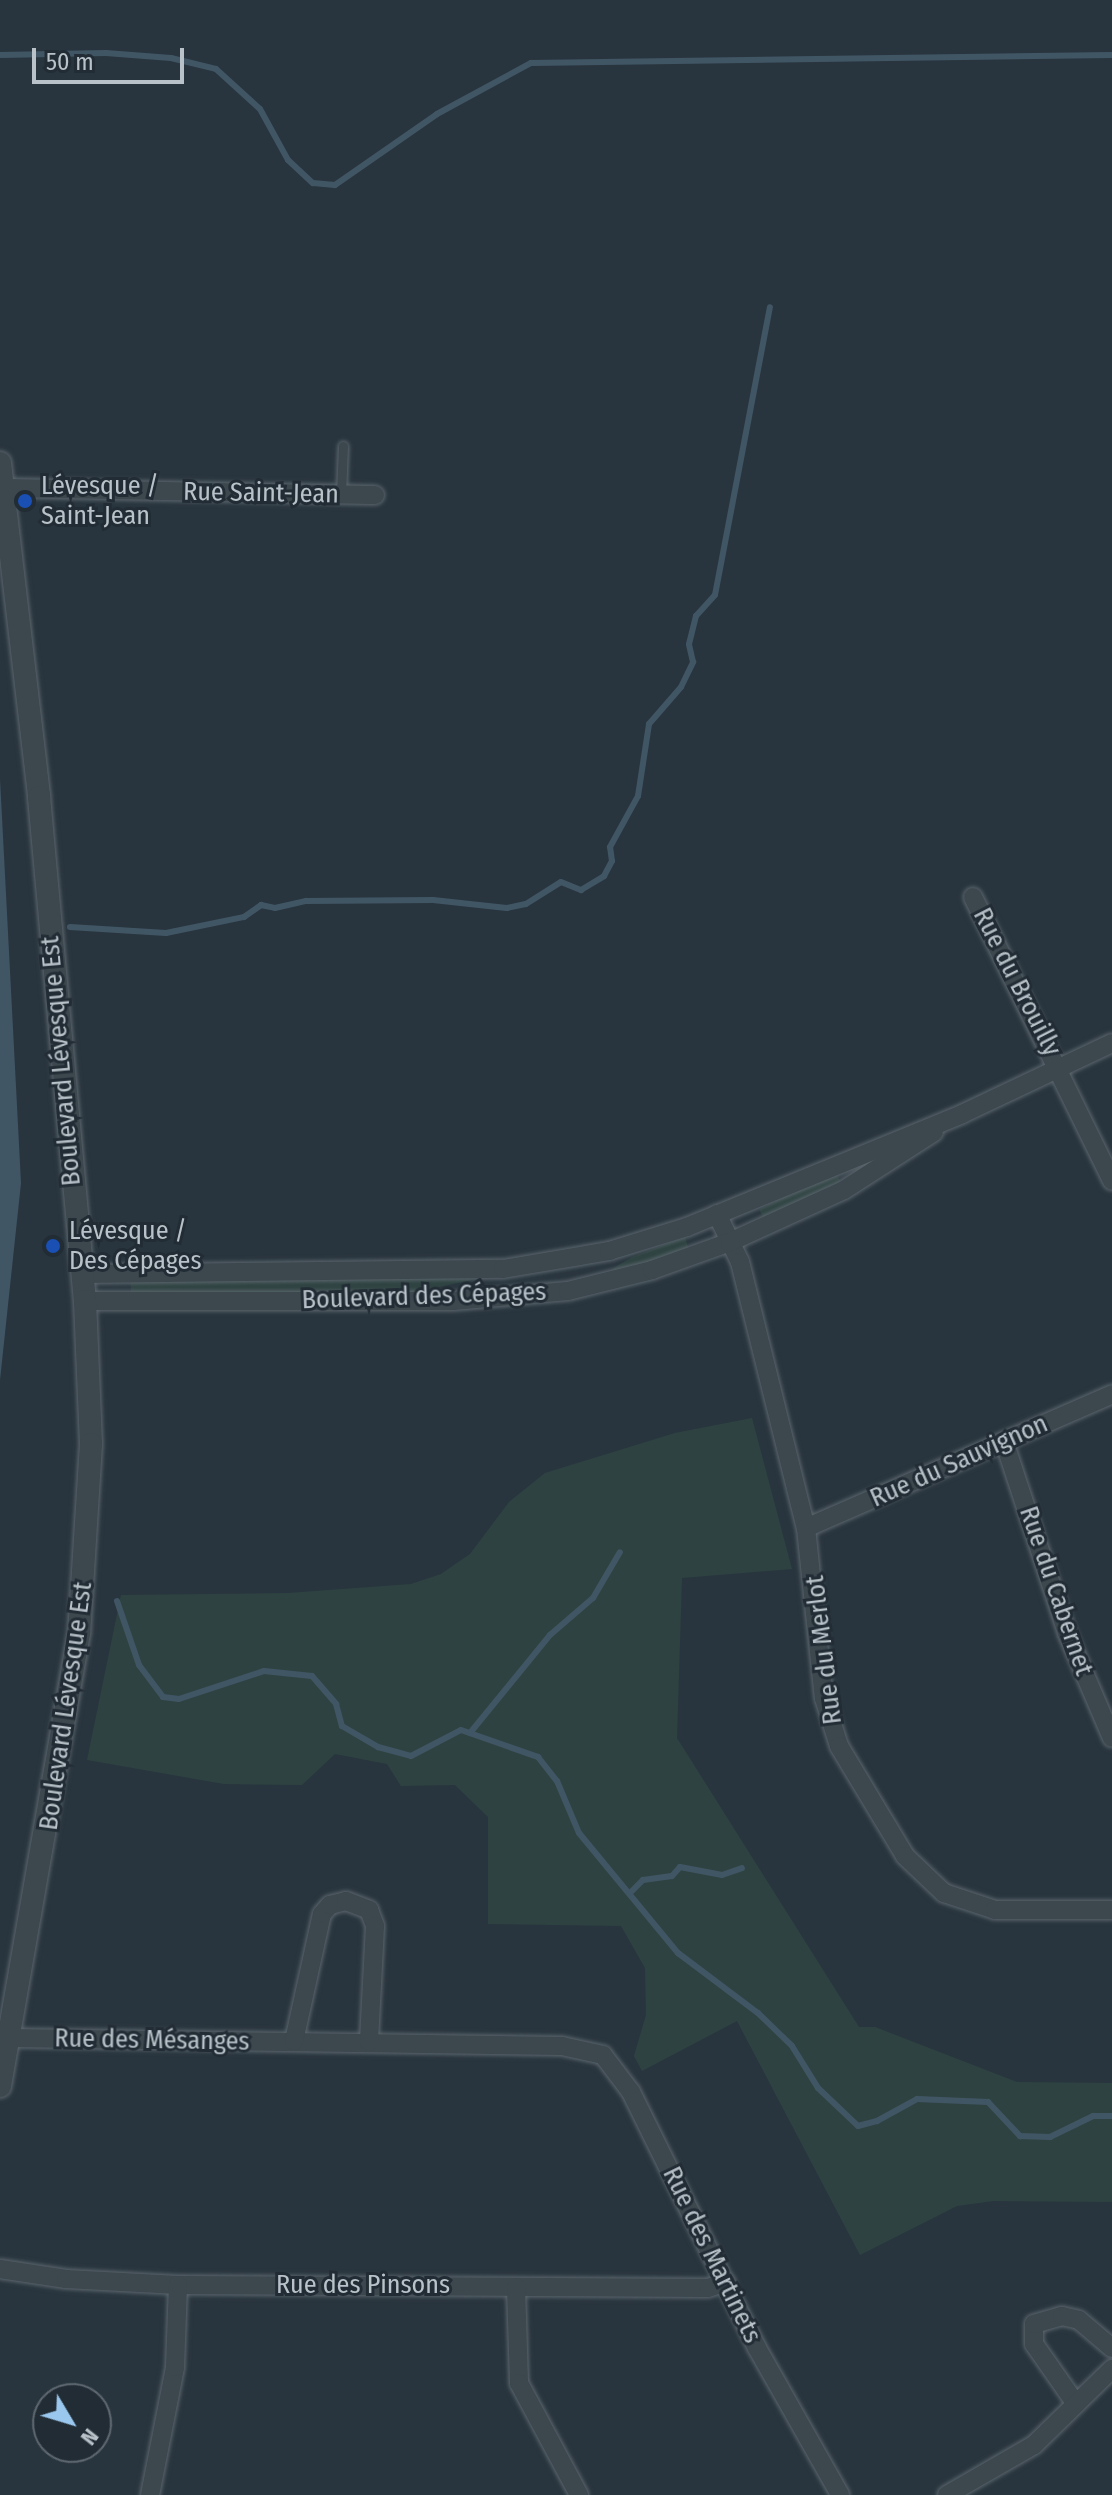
<!DOCTYPE html>
<html>
<head>
<meta charset="utf-8">
<style>
	body { margin:0 }
	#map { position:relative; width:1112px; height:2495px; overflow:hidden; background:#29353e; font-family:"Fira Sans Condensed",sans-serif }
	div>[style] { position:absolute }
	[style*='--x'] { left:calc(var(--x)*1px); top:calc(var(--y)*1px); width:calc(var(--w)*1px); rotate:calc(var(--a)*1deg) }
	.green>* { inset:0; background:#2e4341; transform-origin:0 0 }
	.water>* { inset:0; background:#415665 }
	.stream>* { height:6px; margin:-3px; padding:0 3px; transform-origin:3px; border-radius:3px; background:#415665 }
	.roads { filter:drop-shadow(0 0 2px #5a656c) drop-shadow(0 0 2px #5a656c) }
	.service>* { height:9px; margin:-4.5px; padding:0 4.5px; transform-origin:4.5px; border-radius:4.5px; background:#3c474e }
	.minor>* { height:18px; margin:-9px; padding:0 9px; transform-origin:9px; border-radius:9px; background:#3c474e }
	.tertiary>* { height:22px; margin:-11px; padding:0 11px; transform-origin:11px; border-radius:11px; background:#3c474e }
	.dots>* { width:22px; height:22px; translate:-50% -50%; box-sizing:border-box; border:4px solid #212c34; border-radius:50% }
	span { translate:-50% -50%; white-space:nowrap; text-align:center; line-height:1.15; -webkit-text-stroke:6px #212c34; paint-order:stroke }
	.poi-label { font-size:26px; color:#b9c2c9 }
	.left { translate:0 -50%; text-align:left }
	.street-label { font-size:26px; color:#b9c2c9 }
	.north { position:absolute; left:32px; top:2383px; width:80px; height:80px; box-sizing:border-box; background:#212c34; border:2px solid #5e6870; border-radius:50%; rotate:128deg; font-size:22px; font-weight:700; line-height:32px; text-align:center; color:#b9c2c9 }
	.north::after { content:''; display:block; margin:auto; width:28px; height:36px; background:#9ac7ed; clip-path:polygon(50% 0,100% 100%,50% 72%,0 100%) }
	.scale { position:absolute; left:32px; top:48px; width:152px; height:36px; box-sizing:border-box; border:4px solid #b9c2c9; border-top:0; padding-left:10px; font-size:24px; line-height:28px; white-space:nowrap; color:#b9c2c9; -webkit-text-stroke:6px #212c34; paint-order:stroke }
</style>
</head>
<body>
<div id="map">
	<div class="green">
		<div style="left:835px;top:1171px;width:13px;height:85px;rotate:63deg"></div>
		<div style="clip-path:polygon(685px 1237px,689px 1250px,614px 1273px,612px 1269px,632px 1257px)"></div>
		<div style="clip-path:polygon(130px 1277px,410px 1279px,476px 1279px,417px 1292px,131px 1292px)"></div>
		<div style="clip-path:polygon(752px 1418px,792px 1569px,682px 1578px,677px 1738px,859px 2027px,875px 2027px,1017px 2082px,1112px 2083px,1112px 2202px,993px 2201px,957px 2206px,860px 2255px,737px 2021px,642px 2071px,634px 2056px,646px 2015px,645px 1968px,621px 1926px,488px 1924px,488px 1817px,455px 1785px,401px 1786px,387px 1764px,335px 1754px,302px 1785px,224px 1784px,87px 1760px,121px 1595px,288px 1593px,411px 1584px,441px 1574px,470px 1554px,509px 1502px,545px 1473px,675px 1433px)"></div>
	</div>
	<div class="water">
		<div style="clip-path:polygon(0 779px,21px 1183px,0 1380px)"></div>
	</div>
	<div class="stream">
		<div style="--x:0;--y:55;--w:106;--a:-1.1"></div>
		<div style="--x:106;--y:53;--w:65;--a:4.4"></div>
		<div style="--x:171;--y:58;--w:46;--a:13.7"></div>
		<div style="--x:216;--y:69;--w:59;--a:42.3"></div>
		<div style="--x:260;--y:109;--w:58;--a:61.2"></div>
		<div style="--x:288;--y:160;--w:34;--a:43"></div>
		<div style="--x:313;--y:183;--w:22;--a:5"></div>
		<div style="--x:335;--y:185;--w:124;--a:-34.8"></div>
		<div style="--x:437;--y:114;--w:107;--a:-28.5"></div>
		<div style="--x:531;--y:63;--w:581;--a:-0.79"></div>
		<div style="--x:70;--y:927;--w:96;--a:3.6"></div>
		<div style="--x:166;--y:933;--w:80;--a:-11.6"></div>
		<div style="--x:244;--y:917;--w:21;--a:-35"></div>
		<div style="--x:261;--y:905;--w:14;--a:12"></div>
		<div style="--x:275;--y:908;--w:32;--a:-13"></div>
		<div style="--x:306;--y:901;--w:127;--a:-0.5"></div>
		<div style="--x:433;--y:900;--w:74;--a:6.2"></div>
		<div style="--x:507;--y:908;--w:19;--a:-12"></div>
		<div style="--x:526;--y:904;--w:41;--a:-32.2"></div>
		<div style="--x:561;--y:882;--w:22;--a:22"></div>
		<div style="--x:581;--y:890;--w:27;--a:-31"></div>
		<div style="--x:604;--y:876;--w:17;--a:-62"></div>
		<div style="--x:612;--y:861;--w:14;--a:-98"></div>
		<div style="--x:610;--y:847;--w:58;--a:-61.2"></div>
		<div style="--x:638;--y:796;--w:73;--a:-81.3"></div>
		<div style="--x:649;--y:724;--w:49;--a:-49.1"></div>
		<div style="--x:681;--y:687;--w:28;--a:-64"></div>
		<div style="--x:693;--y:662;--w:18;--a:-103"></div>
		<div style="--x:689;--y:644;--w:29;--a:-76"></div>
		<div style="--x:696;--y:616;--w:28;--a:-48"></div>
		<div style="--x:715;--y:595;--w:293;--a:-79.2"></div>
		<div style="--x:117;--y:1601;--w:68;--a:71"></div>
		<div style="--x:139;--y:1665;--w:40;--a:53"></div>
		<div style="--x:163;--y:1697;--w:16;--a:7"></div>
		<div style="--x:179;--y:1699;--w:89;--a:-18.2"></div>
		<div style="--x:264;--y:1671;--w:48;--a:5.9"></div>
		<div style="--x:312;--y:1676;--w:37;--a:49"></div>
		<div style="--x:336;--y:1704;--w:23;--a:75"></div>
		<div style="--x:342;--y:1726;--w:42;--a:30.3"></div>
		<div style="--x:378;--y:1747;--w:34;--a:15"></div>
		<div style="--x:411;--y:1756;--w:56;--a:-27.5"></div>
		<div style="--x:461;--y:1730;--w:82;--a:19.3"></div>
		<div style="--x:538;--y:1757;--w:31;--a:52"></div>
		<div style="--x:557;--y:1781;--w:56;--a:67.1"></div>
		<div style="--x:579;--y:1833;--w:156;--a:50.5"></div>
		<div style="--x:678;--y:1953;--w:100;--a:36.9"></div>
		<div style="--x:758;--y:2013;--w:47;--a:44.1"></div>
		<div style="--x:792;--y:2046;--w:49;--a:58.2"></div>
		<div style="--x:818;--y:2088;--w:55;--a:43.5"></div>
		<div style="--x:858;--y:2126;--w:20;--a:-15"></div>
		<div style="--x:877;--y:2121;--w:46;--a:-28.8"></div>
		<div style="--x:917;--y:2099;--w:71;--a:2.4"></div>
		<div style="--x:988;--y:2102;--w:47;--a:46.7"></div>
		<div style="--x:1020;--y:2136;--w:30;--a:2"></div>
		<div style="--x:1050;--y:2137;--w:48;--a:-26"></div>
		<div style="--x:1093;--y:2116;--w:19;--a:0"></div>
		<div style="--x:470;--y:1733;--w:127;--a:-50.8"></div>
		<div style="--x:550;--y:1635;--w:57;--a:-40.7"></div>
		<div style="--x:593;--y:1598;--w:53;--a:-59.6"></div>
		<div style="--x:631;--y:1892;--w:17;--a:-45"></div>
		<div style="--x:643;--y:1880;--w:29;--a:-8"></div>
		<div style="--x:672;--y:1876;--w:12;--a:-48"></div>
		<div style="--x:680;--y:1867;--w:43;--a:10.8"></div>
		<div style="--x:722;--y:1875;--w:21;--a:-19"></div>
	</div>
	<div class="roads">
		<div class="service">
			<div style="--x:341;--y:495;--w:49;--a:-87.7"></div>
		</div>
		<div class="minor">
			<div style="--x:4;--y:488;--w:371;--a:1.1"></div>
			<div style="--x:973;--y:897;--w:316;--a:63.9"></div>
			<div style="--x:717;--y:1214;--w:53;--a:64.4"></div>
			<div style="--x:740;--y:1262;--w:274;--a:76.1"></div>
			<div style="--x:806;--y:1528;--w:171;--a:84"></div>
			<div style="--x:824;--y:1698;--w:50;--a:72.6"></div>
			<div style="--x:839;--y:1746;--w:128;--a:59"></div>
			<div style="--x:905;--y:1856;--w:54;--a:43.5"></div>
			<div style="--x:944;--y:1893;--w:54;--a:18.4"></div>
			<div style="--x:995;--y:1910;--w:117;--a:0"></div>
			<div style="--x:82;--y:1274;--w:421;--a:-0.7"></div>
			<div style="--x:503;--y:1269;--w:108;--a:-9.6"></div>
			<div style="--x:609;--y:1251;--w:82;--a:-17.1"></div>
			<div style="--x:687;--y:1227;--w:297;--a:-22.3"></div>
			<div style="--x:962;--y:1114;--w:166;--a:-25.3"></div>
			<div style="--x:85;--y:1301;--w:368;--a:0"></div>
			<div style="--x:453;--y:1301;--w:115;--a:-5"></div>
			<div style="--x:568;--y:1291;--w:87;--a:-14"></div>
			<div style="--x:652;--y:1270;--w:83;--a:-19.7"></div>
			<div style="--x:730;--y:1242;--w:125;--a:-24.5"></div>
			<div style="--x:844;--y:1190;--w:107;--a:-32.8"></div>
			<div style="--x:1004;--y:1441;--w:202;--a:71.8"></div>
			<div style="--x:1067;--y:1633;--w:114;--a:66.8"></div>
			<div style="--x:806;--y:1528;--w:334;--a:-23.6"></div>
			<div style="--x:9;--y:2038;--w:553;--a:0.83"></div>
			<div style="--x:562;--y:2046;--w:42;--a:12.4"></div>
			<div style="--x:603;--y:2055;--w:46;--a:52.9"></div>
			<div style="--x:631;--y:2092;--w:285;--a:63.8"></div>
			<div style="--x:757;--y:2348;--w:169;--a:60.5"></div>
			<div style="--x:294;--y:2041;--w:130;--a:-77.6"></div>
			<div style="--x:322;--y:1914;--w:12;--a:-48"></div>
			<div style="--x:330;--y:1905;--w:16;--a:-14"></div>
			<div style="--x:346;--y:1901;--w:25;--a:21"></div>
			<div style="--x:369;--y:1910;--w:17;--a:69"></div>
			<div style="--x:375;--y:1926;--w:116;--a:93"></div>
			<div style="--x:0;--y:2269;--w:67;--a:8.6"></div>
			<div style="--x:66;--y:2279;--w:112;--a:3.1"></div>
			<div style="--x:178;--y:2285;--w:530;--a:0.32"></div>
			<div style="--x:708;--y:2288;--w:19;--a:-18"></div>
			<div style="--x:516;--y:2287;--w:96;--a:88.2"></div>
			<div style="--x:519;--y:2383;--w:127;--a:61.8"></div>
			<div style="--x:1076;--y:2404;--w:73;--a:-125"></div>
			<div style="--x:1034;--y:2344;--w:20;--a:-90"></div>
			<div style="--x:1034;--y:2324;--w:29;--a:-16"></div>
			<div style="--x:1062;--y:2316;--w:17;--a:13"></div>
			<div style="--x:1079;--y:2320;--w:43;--a:40.3"></div>
			<div style="--x:150;--y:2495;--w:130;--a:-78.9"></div>
			<div style="--x:175;--y:2367;--w:82;--a:-87.9"></div>
			<div style="--x:947;--y:2495;--w:100;--a:-29.9"></div>
			<div style="--x:1034;--y:2445;--w:109;--a:-44.3"></div>
		</div>
		<div class="tertiary">
			<div style="--x:0;--y:463;--w:336;--a:83.3"></div>
			<div style="--x:39;--y:797;--w:506;--a:84.79"></div>
			<div style="--x:85;--y:1301;--w:143;--a:87.6"></div>
			<div style="--x:91;--y:1444;--w:189;--a:93.6"></div>
			<div style="--x:79;--y:1633;--w:460;--a:99.9"></div>
		</div>
	</div>
	<div class="dots">
		<div style="left:25px;top:501px;background:#1a4fb4"></div>
		<div style="left:53px;top:1246px;background:#1a4fb4"></div>
	</div>
	<div class="poi-label">
		<span class="left" style="left:41px;top:501px">Lévesque /<br>Saint-Jean</span>
		<span class="left" style="left:69px;top:1246px">Lévesque /<br>Des Cépages</span>
	</div>
	<div class="street-label">
		<span style="left:261px;top:493px;rotate:1deg">Rue Saint-Jean</span>
		<span style="left:1017px;top:982px;rotate:63deg">Rue du Brouilly</span>
		<span style="left:61px;top:1061px;rotate:-95deg">Boulevard Lévesque Est</span>
		<span style="left:424px;top:1296px;rotate:-2deg">Boulevard des Cépages</span>
		<span style="left:959px;top:1461px;rotate:-24deg">Rue du Sauvignon</span>
		<span style="left:1056px;top:1591px;rotate:71deg">Rue du Cabernet</span>
		<span style="left:824px;top:1650px;rotate:-97deg">Rue du Merlot</span>
		<span style="left:66px;top:1706px;rotate:-82deg">Boulevard Lévesque Est</span>
		<span style="left:152px;top:2040px;rotate:1deg">Rue des Mésanges</span>
		<span style="left:712px;top:2255px;rotate:64deg">Rue des Martinets</span>
		<span style="left:363px;top:2285px">Rue des Pinsons</span>
	</div>
	<div class="north">N</div>
	<div class="scale">50 m</div>
</div>
</body>
</html>
